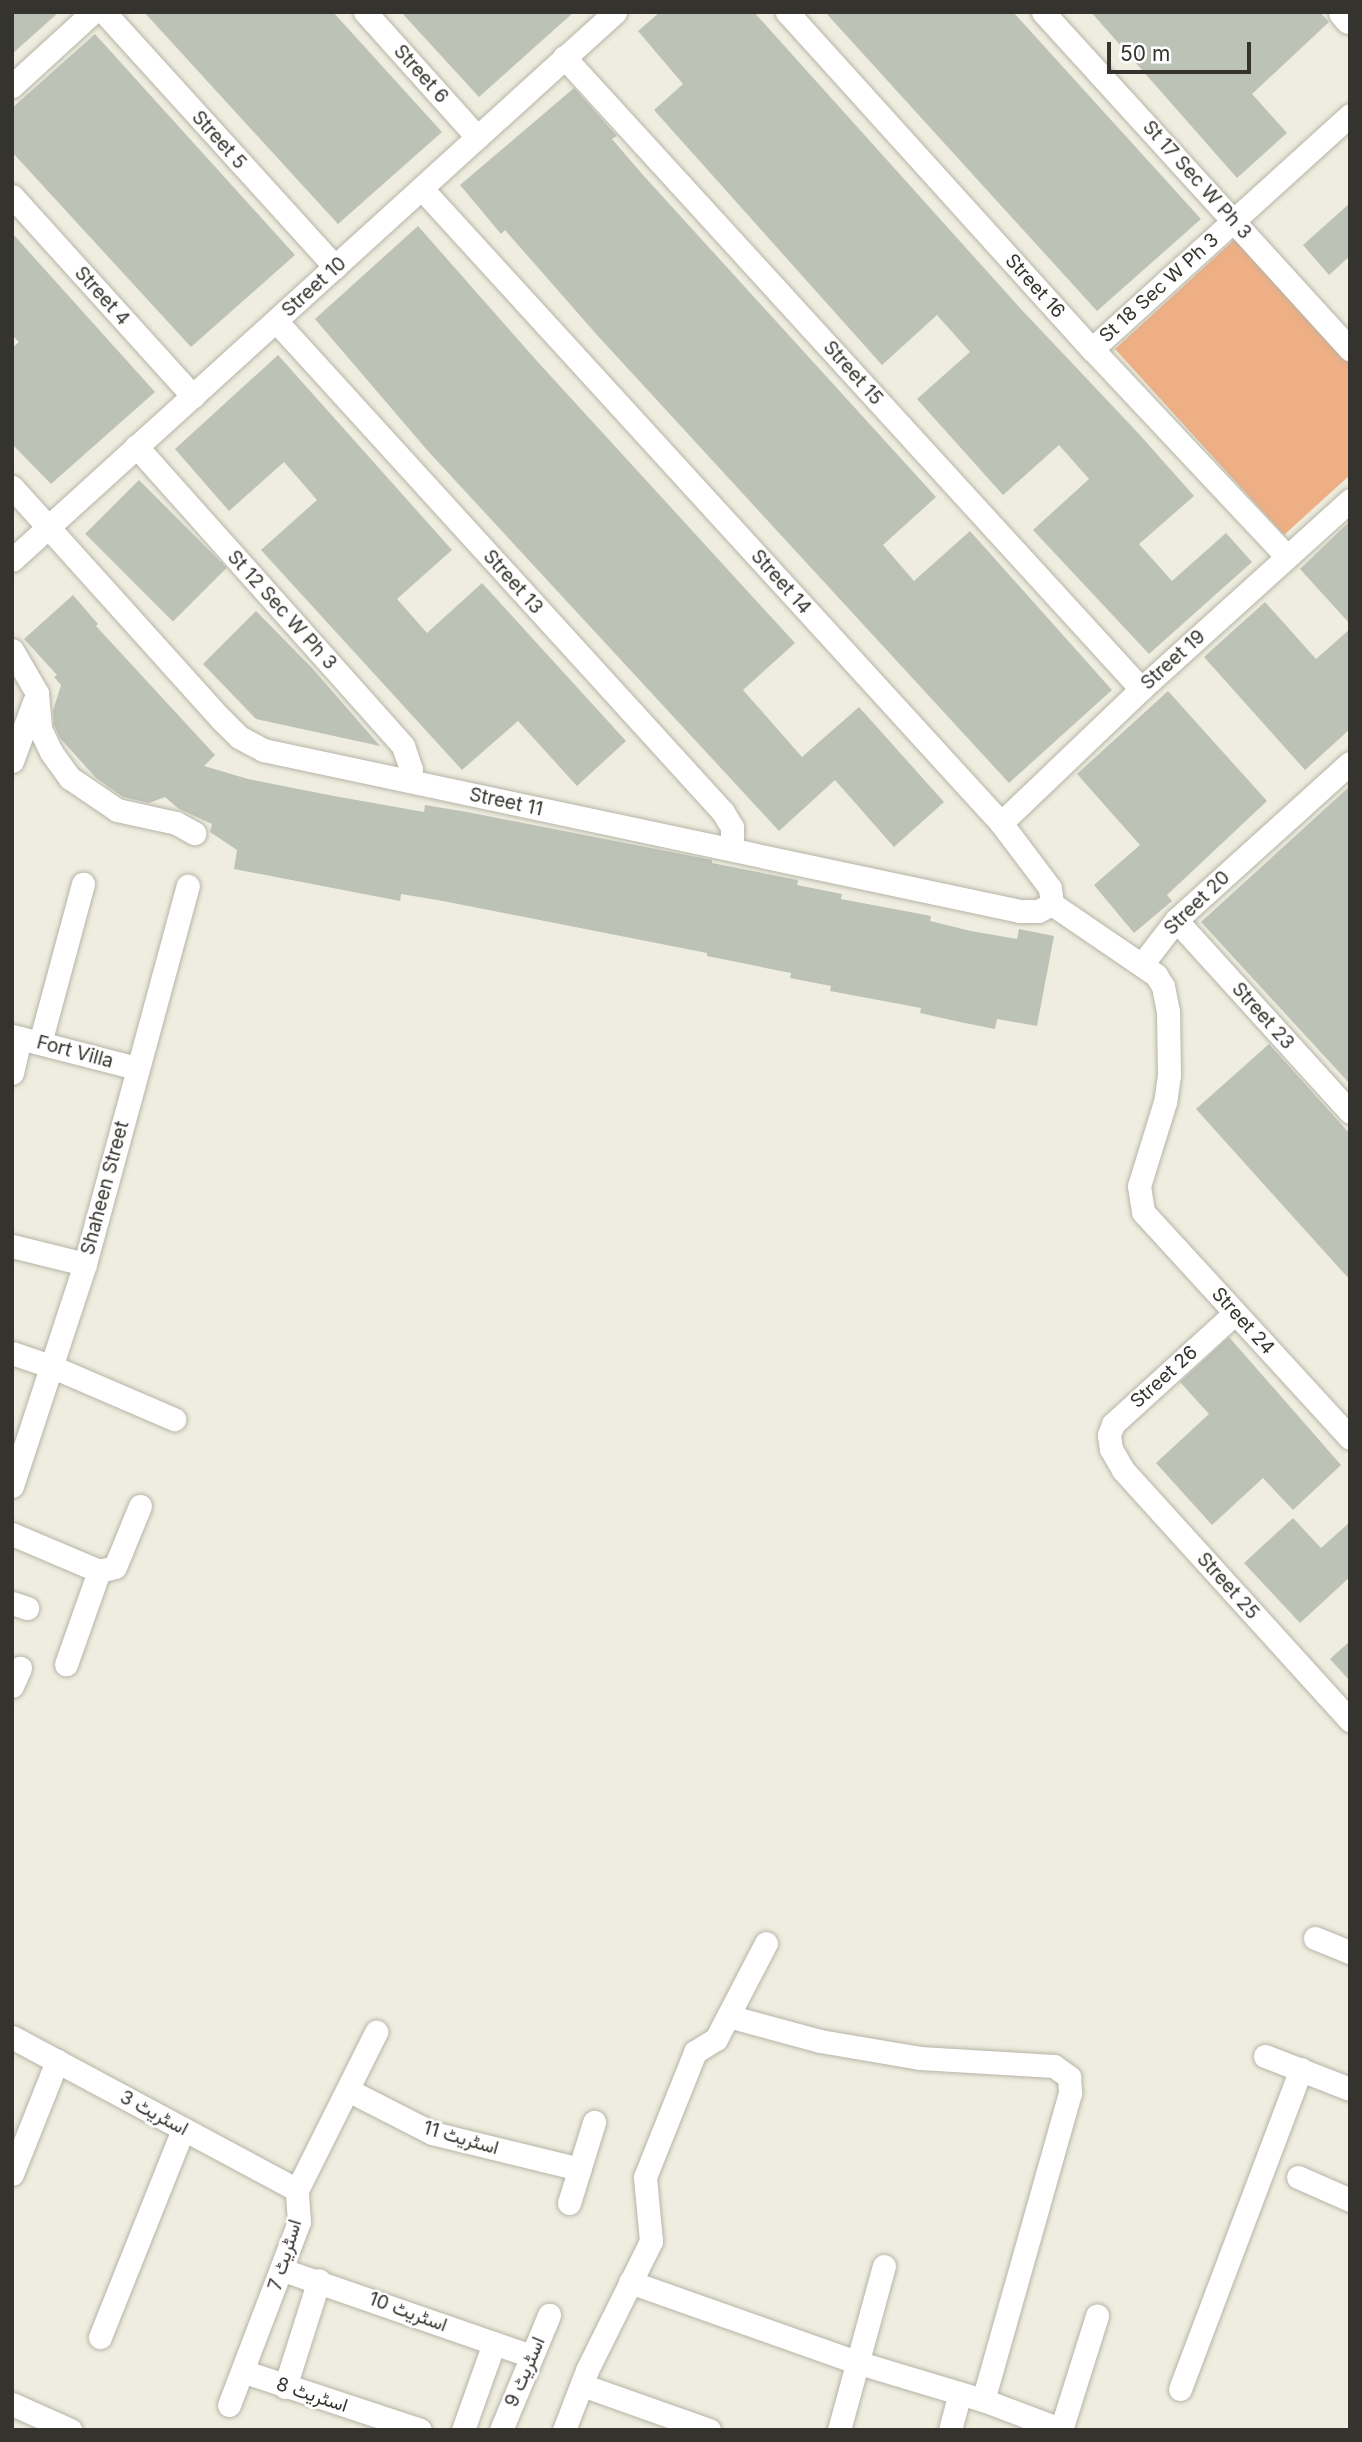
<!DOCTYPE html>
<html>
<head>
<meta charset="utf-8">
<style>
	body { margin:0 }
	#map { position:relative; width:1362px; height:2442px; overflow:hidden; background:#eeeddf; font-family:Inter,Vazirmatn,sans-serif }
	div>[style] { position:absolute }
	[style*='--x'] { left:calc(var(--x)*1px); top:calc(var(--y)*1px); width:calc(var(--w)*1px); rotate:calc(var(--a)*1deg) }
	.green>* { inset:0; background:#eeaf85 }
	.building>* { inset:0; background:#bdc2b6; transform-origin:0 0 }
	.roads { filter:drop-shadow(0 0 2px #b6b4a7) drop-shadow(0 0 2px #b6b4a7) }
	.minor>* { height:23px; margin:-11.5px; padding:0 11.5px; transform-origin:11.5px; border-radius:11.5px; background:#fff }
	.secondary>* { height:32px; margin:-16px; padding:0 16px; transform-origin:16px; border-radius:16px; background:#fff }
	span { translate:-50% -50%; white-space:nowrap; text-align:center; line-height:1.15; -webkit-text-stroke:5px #fff; paint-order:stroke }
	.street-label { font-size:19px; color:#34332e }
	.frame { position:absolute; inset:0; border:14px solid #34332e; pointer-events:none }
	.scale { position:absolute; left:1107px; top:42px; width:144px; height:32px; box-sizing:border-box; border:4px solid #34332e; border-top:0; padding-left:9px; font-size:21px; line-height:24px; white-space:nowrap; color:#34332e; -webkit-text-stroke:5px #fff; paint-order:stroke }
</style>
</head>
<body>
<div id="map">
	<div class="green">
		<div style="clip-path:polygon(1236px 238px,1350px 363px,1350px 475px,1284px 535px,1115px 349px)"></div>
	</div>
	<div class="building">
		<div style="clip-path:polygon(12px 12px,59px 12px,12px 54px)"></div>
		<div style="clip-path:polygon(144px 12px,333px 12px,442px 132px,338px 224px)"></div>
		<div style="clip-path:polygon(401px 12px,574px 12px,479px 97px)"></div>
		<div style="clip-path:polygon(660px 12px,754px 12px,1020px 308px,1139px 434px,1194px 496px,1139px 544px,1172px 581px,1226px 533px,1252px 562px,1149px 654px,1033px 530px,1089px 479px,1059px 445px,1003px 495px,917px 399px,970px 352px,937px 315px,882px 365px,654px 110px,683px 84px,638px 31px)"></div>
		<div style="clip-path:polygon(825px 12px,1013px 12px,1201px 219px,1097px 311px)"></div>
		<div style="clip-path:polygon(1091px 12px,1320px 12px,1329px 22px,1252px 94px,1287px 133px,1237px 178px)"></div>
		<div style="clip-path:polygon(95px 34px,295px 255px,191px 347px,12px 152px,12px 108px)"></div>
		<div style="clip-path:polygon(574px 88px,617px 136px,612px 139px,643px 175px,936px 497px,883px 545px,914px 581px,970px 531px,1112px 690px,1009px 783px,597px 335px,505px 230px,501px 234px,460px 185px)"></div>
		<div style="clip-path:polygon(1350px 203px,1350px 256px,1329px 275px,1303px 245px)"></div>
		<div style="clip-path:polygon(418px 226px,536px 360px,795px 643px,743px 690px,802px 757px,859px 707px,944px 802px,894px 847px,835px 780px,779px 831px,427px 450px,315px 319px)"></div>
		<div style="clip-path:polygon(12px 233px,155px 392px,51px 484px,12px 444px,12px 348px,19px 342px,12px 335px)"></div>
		<div style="clip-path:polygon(278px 355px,452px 550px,397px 599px,427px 633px,482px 583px,626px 741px,577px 786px,518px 721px,462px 770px,261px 550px,317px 500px,284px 462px,229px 511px,175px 449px)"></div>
		<div style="left:139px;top:480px;width:124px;height:76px;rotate:45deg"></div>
		<div style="clip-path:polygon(1350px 521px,1350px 624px,1300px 569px)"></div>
		<div style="clip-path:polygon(73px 595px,98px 624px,96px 626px,215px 755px,204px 766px,248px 779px,334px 796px,424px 812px,425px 805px,467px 812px,712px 860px,712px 863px,798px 880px,797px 885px,842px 894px,841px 899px,931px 916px,930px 921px,971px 931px,1017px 939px,1019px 929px,1054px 936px,1037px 1026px,997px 1019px,995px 1029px,960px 1022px,920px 1013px,921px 1008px,830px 991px,831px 986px,790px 978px,791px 973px,707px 956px,707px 953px,443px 901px,401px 894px,400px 901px,234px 869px,237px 850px,210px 832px,212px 824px,179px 809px,165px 797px,149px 803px,123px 797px,96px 778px,60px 738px,54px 725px,53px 711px,61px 685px,54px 677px,57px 675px,24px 639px)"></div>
		<div style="clip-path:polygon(1265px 602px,1316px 659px,1350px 629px,1350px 729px,1305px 770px,1204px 657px)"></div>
		<div style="clip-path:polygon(256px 611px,312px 668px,380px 746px,256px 719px,203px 664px)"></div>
		<div style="clip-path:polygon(1168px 691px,1267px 801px,1167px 895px,1172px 901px,1134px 933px,1094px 885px,1140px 845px,1077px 774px)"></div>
		<div style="clip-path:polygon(1350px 786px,1350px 1084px,1201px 922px)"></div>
		<div style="clip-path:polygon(1269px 1044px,1350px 1134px,1350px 1280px,1196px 1109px)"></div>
		<div style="clip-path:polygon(1229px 1337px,1341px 1465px,1293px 1510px,1263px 1478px,1212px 1525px,1156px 1463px,1209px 1414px,1180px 1382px)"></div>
		<div style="clip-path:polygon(1293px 1518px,1321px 1548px,1350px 1522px,1350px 1577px,1300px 1623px,1244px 1563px)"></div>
		<div style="clip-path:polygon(1350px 1641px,1350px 1681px,1330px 1659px)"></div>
	</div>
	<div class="roads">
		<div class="minor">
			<div style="--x:104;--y:12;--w:344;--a:47.8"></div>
			<div style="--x:365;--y:12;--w:168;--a:48.1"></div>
			<div style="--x:787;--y:12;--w:455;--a:47.9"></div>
			<div style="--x:1092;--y:349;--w:285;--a:46.8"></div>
			<div style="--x:1043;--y:12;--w:456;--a:47.7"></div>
			<div style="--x:564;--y:57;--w:856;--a:47.6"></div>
			<div style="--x:12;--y:86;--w:110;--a:-42.4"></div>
			<div style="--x:423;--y:190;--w:857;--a:47.6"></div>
			<div style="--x:1001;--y:823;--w:81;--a:53"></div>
			<div style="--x:1050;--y:888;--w:16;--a:83"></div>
			<div style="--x:1052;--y:904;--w:126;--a:34.3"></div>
			<div style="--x:1156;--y:975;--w:13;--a:58"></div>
			<div style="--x:1163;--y:986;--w:25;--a:79"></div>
			<div style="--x:1168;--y:1011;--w:64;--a:89.1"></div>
			<div style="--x:1169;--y:1075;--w:27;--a:98"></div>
			<div style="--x:1165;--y:1102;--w:88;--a:107.2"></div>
			<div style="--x:1139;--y:1186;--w:26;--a:81"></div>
			<div style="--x:1143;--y:1212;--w:306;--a:47.5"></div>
			<div style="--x:12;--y:196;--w:270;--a:47.9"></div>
			<div style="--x:276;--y:321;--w:664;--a:47.69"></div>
			<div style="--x:723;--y:812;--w:17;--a:59"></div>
			<div style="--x:732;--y:827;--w:22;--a:90"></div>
			<div style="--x:1092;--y:349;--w:348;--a:-42.2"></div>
			<div style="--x:136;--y:446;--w:402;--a:48.3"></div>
			<div style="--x:403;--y:746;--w:24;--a:71"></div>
			<div style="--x:411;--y:769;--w:12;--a:104"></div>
			<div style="--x:12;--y:487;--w:314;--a:48"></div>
			<div style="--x:222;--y:720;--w:24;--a:45"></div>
			<div style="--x:239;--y:737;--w:27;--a:28"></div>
			<div style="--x:263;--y:750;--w:774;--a:12.01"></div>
			<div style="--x:1020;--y:911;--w:18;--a:0"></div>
			<div style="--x:1038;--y:911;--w:16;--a:-27"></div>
			<div style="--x:12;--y:560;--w:815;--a:-42.26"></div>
			<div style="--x:12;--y:650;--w:50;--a:59.8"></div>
			<div style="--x:37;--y:693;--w:36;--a:85"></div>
			<div style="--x:40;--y:729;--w:25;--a:64"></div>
			<div style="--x:51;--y:752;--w:32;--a:54"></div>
			<div style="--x:70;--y:778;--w:57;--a:34.2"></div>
			<div style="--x:117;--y:810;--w:60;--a:12.4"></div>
			<div style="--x:176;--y:823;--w:21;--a:29"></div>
			<div style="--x:12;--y:761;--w:63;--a:-69.6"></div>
			<div style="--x:1001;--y:823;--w:194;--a:-43.7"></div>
			<div style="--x:1141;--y:689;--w:282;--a:-42.1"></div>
			<div style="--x:1176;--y:920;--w:259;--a:47.8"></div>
			<div style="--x:1143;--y:963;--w:54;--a:-52.5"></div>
			<div style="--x:1176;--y:920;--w:234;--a:-42.1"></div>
			<div style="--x:12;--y:1036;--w:129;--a:14.4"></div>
			<div style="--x:40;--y:1043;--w:165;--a:-74.9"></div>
			<div style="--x:12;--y:1073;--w:36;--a:-77"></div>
			<div style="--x:12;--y:1246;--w:75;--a:13.9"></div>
			<div style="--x:1235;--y:1313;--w:165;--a:137.7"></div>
			<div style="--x:1113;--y:1424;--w:12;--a:110"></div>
			<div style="--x:1109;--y:1435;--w:14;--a:82"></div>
			<div style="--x:1111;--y:1449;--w:24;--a:60"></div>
			<div style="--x:1123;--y:1470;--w:338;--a:47.8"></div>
			<div style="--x:12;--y:1353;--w:43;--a:18.9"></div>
			<div style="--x:53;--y:1367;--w:132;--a:23.3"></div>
			<div style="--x:12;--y:1486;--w:234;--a:-71.8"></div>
			<div style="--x:85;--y:1264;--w:392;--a:-74.8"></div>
			<div style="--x:12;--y:1534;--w:95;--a:23"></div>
			<div style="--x:99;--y:1571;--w:99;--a:109.5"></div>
			<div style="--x:99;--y:1571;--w:16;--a:-14"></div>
			<div style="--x:115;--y:1567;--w:66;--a:-67.7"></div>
			<div style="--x:12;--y:1603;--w:16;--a:18"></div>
			<div style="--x:12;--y:1686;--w:20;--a:-66"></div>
			<div style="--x:1315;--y:1938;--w:38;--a:22"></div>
			<div style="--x:728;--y:2016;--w:95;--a:15.2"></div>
			<div style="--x:820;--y:2041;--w:101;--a:9.6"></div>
			<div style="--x:920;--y:2058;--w:134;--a:3.4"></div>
			<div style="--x:1054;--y:2066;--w:19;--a:36"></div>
			<div style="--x:1069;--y:2077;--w:16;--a:86"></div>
			<div style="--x:1070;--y:2093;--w:319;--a:105.8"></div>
			<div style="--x:12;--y:2037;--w:323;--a:28.2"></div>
			<div style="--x:1265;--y:2056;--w:91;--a:21.2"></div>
			<div style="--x:348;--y:2090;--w:94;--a:27.1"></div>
			<div style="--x:432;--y:2133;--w:152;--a:13.7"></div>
			<div style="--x:12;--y:2174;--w:122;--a:-68.3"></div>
			<div style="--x:1298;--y:2177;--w:57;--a:23.9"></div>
			<div style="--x:569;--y:2203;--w:85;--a:-72.8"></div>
			<div style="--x:283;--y:2270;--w:263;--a:19.1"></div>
			<div style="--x:630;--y:2282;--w:240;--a:19.5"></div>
			<div style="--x:856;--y:2362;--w:133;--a:16.7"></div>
			<div style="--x:983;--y:2400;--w:85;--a:20.6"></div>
			<div style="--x:100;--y:2337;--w:224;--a:-68.2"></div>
			<div style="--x:245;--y:2372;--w:184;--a:18.3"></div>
			<div style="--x:582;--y:2385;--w:135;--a:19.5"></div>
			<div style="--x:285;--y:2387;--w:112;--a:-72.4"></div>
			<div style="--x:1180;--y:2389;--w:342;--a:-69.3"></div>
			<div style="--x:12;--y:2404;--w:64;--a:24.1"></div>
			<div style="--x:229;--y:2405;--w:196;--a:-69.1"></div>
			<div style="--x:299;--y:2222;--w:32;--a:-94"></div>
			<div style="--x:297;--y:2190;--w:177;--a:-63.4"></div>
			<div style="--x:463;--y:2430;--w:92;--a:-70.4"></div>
			<div style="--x:501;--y:2430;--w:125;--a:-67.3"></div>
			<div style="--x:564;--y:2430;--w:64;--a:-69"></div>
			<div style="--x:587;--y:2370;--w:144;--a:-63.6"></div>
			<div style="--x:651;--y:2241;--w:64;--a:-95.4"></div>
			<div style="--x:645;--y:2177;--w:135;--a:-68.2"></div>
			<div style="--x:695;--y:2052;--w:25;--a:-32"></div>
			<div style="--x:716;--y:2039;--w:108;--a:-62.5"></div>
			<div style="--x:839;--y:2430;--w:170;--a:-74.7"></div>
			<div style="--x:950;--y:2430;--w:38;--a:-75"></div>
			<div style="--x:1061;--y:2430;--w:120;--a:-72.5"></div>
		</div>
		<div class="secondary">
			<div style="--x:1345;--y:12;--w:8;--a:50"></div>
		</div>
	</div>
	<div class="street-label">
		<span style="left:421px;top:74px;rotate:48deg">Street 6</span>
		<span style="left:219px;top:140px;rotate:48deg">Street 5</span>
		<span style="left:1197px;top:180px;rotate:48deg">St 17 Sec W Ph 3</span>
		<span style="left:1035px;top:286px;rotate:48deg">Street 16</span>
		<span style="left:314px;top:287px;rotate:-42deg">Street 10</span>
		<span style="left:1159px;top:288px;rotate:-42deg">St 18 Sec W Ph 3</span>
		<span style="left:102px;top:296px;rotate:48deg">Street 4</span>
		<span style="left:853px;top:373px;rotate:48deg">Street 15</span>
		<span style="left:513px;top:582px;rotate:48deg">Street 13</span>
		<span style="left:781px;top:582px;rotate:48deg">Street 14</span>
		<span style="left:282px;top:610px;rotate:48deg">St 12 Sec W Ph 3</span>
		<span style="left:1173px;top:660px;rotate:-42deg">Street 19</span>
		<span style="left:506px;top:802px;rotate:12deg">Street 11</span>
		<span style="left:1197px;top:903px;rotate:-44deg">Street 20</span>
		<span style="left:1263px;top:1016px;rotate:48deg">Street 23</span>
		<span style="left:75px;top:1052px;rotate:15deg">Fort Villa</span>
		<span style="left:105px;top:1188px;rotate:-75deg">Shaheen Street</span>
		<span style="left:1243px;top:1321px;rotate:48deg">Street 24</span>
		<span style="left:1164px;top:1377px;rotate:-42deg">Street 26</span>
		<span style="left:1228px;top:1586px;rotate:48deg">Street 25</span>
		<span style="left:154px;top:2113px;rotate:28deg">اسٹریٹ 3</span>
		<span style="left:461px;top:2138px;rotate:16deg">اسٹریٹ 11</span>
		<span style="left:285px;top:2255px;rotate:-73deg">اسٹریٹ 7</span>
		<span style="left:408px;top:2312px;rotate:20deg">اسٹریٹ 10</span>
		<span style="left:525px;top:2372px;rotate:-67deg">اسٹریٹ 9</span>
		<span style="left:312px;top:2395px;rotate:18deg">اسٹریٹ 8</span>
	</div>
	<div class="frame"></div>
	<div class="scale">50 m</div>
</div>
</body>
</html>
